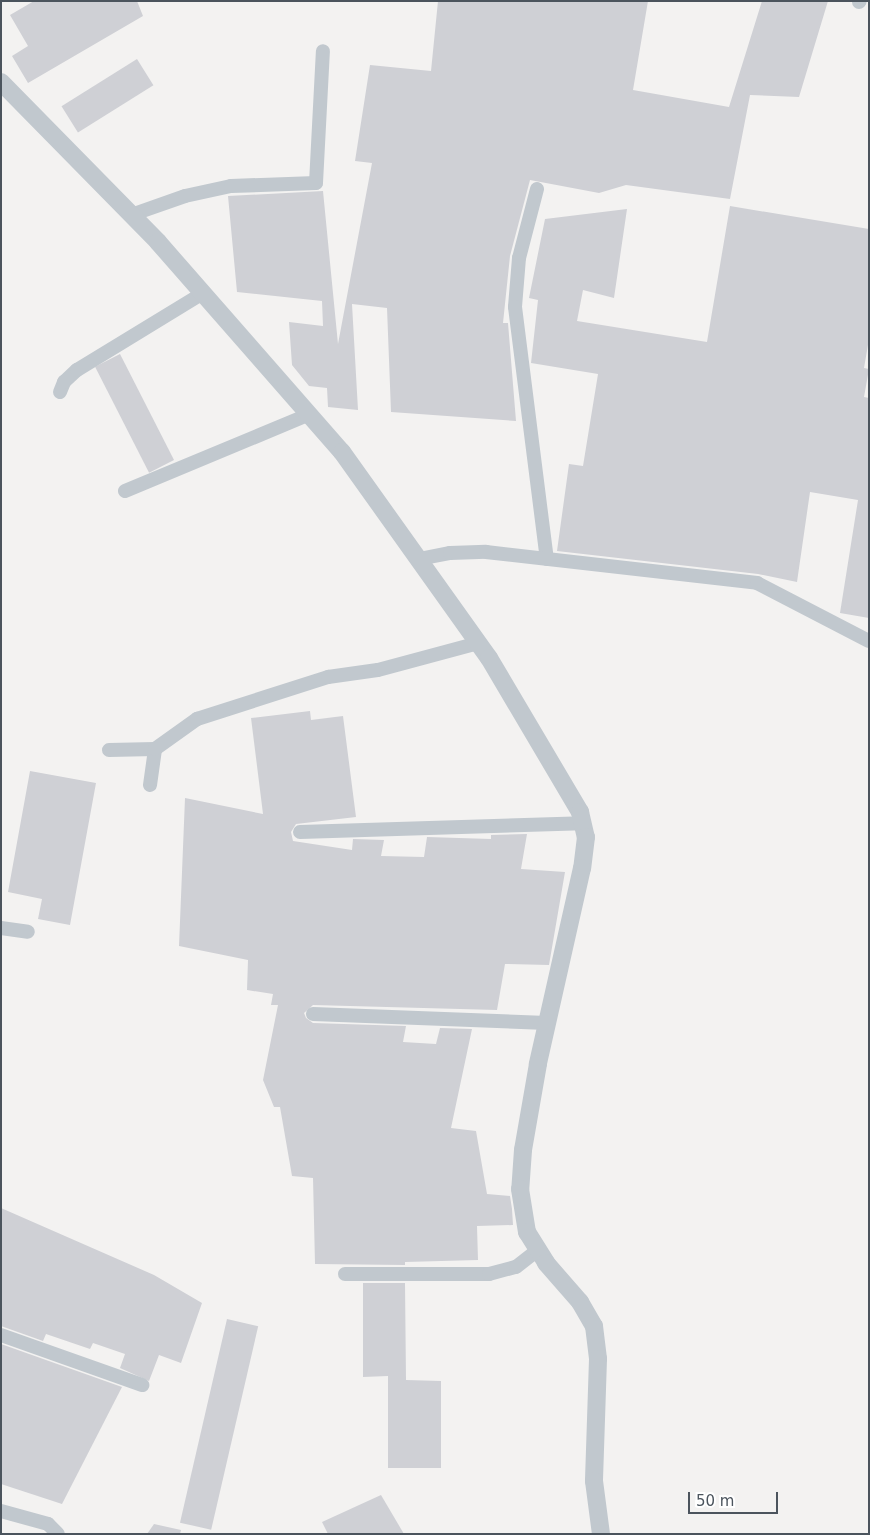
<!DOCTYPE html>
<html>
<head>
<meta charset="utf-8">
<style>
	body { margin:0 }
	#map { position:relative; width:870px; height:1535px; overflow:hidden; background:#f3f2f1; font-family:"DejaVu Sans",sans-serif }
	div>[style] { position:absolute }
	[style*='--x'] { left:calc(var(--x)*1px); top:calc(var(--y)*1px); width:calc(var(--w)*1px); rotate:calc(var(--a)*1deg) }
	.building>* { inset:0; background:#cfd0d5; transform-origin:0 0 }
	.minor>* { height:14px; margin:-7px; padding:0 7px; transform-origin:7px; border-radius:7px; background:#c1c8ce }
	.tertiary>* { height:18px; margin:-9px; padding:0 9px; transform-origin:9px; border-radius:9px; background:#c1c8ce }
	span { translate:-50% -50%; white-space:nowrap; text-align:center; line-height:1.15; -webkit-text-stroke:5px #fff; paint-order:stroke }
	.frame { position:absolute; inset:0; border:2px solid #4b545d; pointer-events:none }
	.scale { position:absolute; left:688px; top:1492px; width:90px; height:22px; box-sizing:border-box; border:2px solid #4b545d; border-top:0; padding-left:6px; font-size:15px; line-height:18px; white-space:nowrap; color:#4b545d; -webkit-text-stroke:4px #fff; paint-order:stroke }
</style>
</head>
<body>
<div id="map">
	<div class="building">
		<div style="clip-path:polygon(34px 1px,137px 1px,143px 16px,28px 83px,12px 56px,28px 46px,10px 15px)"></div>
		<div style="clip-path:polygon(438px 1px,648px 1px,633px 90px,729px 107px,762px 1px,828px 1px,799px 97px,750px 95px,730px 199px,626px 185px,599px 193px,530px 180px,510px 256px,503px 323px,508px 323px,516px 421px,391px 412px,387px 308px,352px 304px,358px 410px,328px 407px,327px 388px,309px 386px,292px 365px,289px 322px,323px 326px,322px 301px,237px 292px,228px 196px,323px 191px,338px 344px,372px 163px,355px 161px,370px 65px,431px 71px)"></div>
		<div style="left:137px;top:59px;width:31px;height:89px;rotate:58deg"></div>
		<div style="clip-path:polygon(730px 206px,869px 229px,869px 339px,864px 368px,869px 369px,864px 397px,869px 398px,869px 618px,840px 613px,858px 500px,810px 492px,797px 582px,758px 574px,557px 551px,569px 464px,583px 466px,598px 374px,531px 363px,538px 300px,529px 298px,545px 219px,627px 209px,614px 298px,583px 290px,577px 321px,707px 342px)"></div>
		<div style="left:120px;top:354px;width:119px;height:28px;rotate:63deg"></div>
		<div style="clip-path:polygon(310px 711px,311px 720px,343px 716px,356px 817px,296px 824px,291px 832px,293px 841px,352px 850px,353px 839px,384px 840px,381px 856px,424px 857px,427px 837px,491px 839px,491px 835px,527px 834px,521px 869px,565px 872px,549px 965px,505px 964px,497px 1010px,313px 1005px,304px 1013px,306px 1018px,313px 1023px,406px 1026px,403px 1042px,436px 1044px,440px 1028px,472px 1029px,451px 1128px,476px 1131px,487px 1194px,510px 1196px,512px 1209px,513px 1225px,477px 1226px,478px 1260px,405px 1262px,405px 1265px,315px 1264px,313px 1178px,292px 1176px,280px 1107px,274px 1107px,263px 1080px,278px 1005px,271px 1005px,273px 994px,247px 990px,248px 960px,179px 946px,185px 798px,263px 814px,251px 718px)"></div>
		<div style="clip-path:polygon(30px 771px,96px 783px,70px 925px,38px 919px,42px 899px,8px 892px)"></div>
		<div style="clip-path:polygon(1px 1208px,154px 1275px,202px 1303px,181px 1363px,159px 1355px,149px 1381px,120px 1368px,125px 1354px,93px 1343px,90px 1349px,46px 1334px,43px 1341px,1px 1326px)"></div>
		<div style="clip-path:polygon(363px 1283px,405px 1283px,406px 1380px,441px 1381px,441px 1468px,388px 1468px,388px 1376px,363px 1377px)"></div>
		<div style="left:227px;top:1319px;width:32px;height:209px;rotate:13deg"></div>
		<div style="clip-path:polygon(1px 1344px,122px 1387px,62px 1504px,1px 1484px)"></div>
		<div style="clip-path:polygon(381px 1495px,404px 1534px,328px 1534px,322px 1522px)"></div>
		<div style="clip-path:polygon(154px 1524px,181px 1530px,180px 1534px,147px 1534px)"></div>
	</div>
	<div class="minor">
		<div style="--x:859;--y:2;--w:1;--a:-45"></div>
		<div style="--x:537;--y:189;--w:71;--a:104.6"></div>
		<div style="--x:519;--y:258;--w:49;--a:94.7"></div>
		<div style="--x:515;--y:307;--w:254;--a:82.8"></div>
		<div style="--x:131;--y:215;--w:57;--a:-19.4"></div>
		<div style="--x:185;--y:196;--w:47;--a:-12.3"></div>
		<div style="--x:231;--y:186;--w:85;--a:-2"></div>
		<div style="--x:316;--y:183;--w:132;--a:-87"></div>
		<div style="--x:60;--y:392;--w:11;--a:-68"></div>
		<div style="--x:64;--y:382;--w:18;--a:-43"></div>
		<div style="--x:77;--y:370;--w:148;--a:-31.4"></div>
		<div style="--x:125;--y:491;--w:200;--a:-22.6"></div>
		<div style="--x:419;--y:559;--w:32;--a:-11"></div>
		<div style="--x:450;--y:553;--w:36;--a:-2"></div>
		<div style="--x:486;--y:552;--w:273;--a:6.5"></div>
		<div style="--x:757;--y:583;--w:126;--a:27.4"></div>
		<div style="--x:109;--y:750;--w:46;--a:-1.2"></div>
		<div style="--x:150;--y:785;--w:36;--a:-82"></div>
		<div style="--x:155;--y:749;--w:52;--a:-35.5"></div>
		<div style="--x:197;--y:719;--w:138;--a:-17.8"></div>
		<div style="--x:328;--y:677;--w:50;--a:-8"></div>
		<div style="--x:378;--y:670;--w:104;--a:-15.1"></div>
		<div style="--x:300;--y:832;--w:282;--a:-1.8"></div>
		<div style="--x:1;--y:928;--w:27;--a:8"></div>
		<div style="--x:313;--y:1014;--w:234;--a:2.2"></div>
		<div style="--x:345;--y:1274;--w:144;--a:0"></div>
		<div style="--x:489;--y:1274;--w:28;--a:-15"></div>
		<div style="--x:516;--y:1267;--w:28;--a:-38"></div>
		<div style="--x:1;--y:1335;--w:150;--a:19.5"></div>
		<div style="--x:1;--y:1511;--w:49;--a:15.5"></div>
		<div style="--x:48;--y:1524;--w:14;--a:45"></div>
	</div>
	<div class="tertiary">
		<div style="--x:1;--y:82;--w:224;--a:45.5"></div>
		<div style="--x:158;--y:242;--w:279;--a:48.8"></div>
		<div style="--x:342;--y:452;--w:253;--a:54.5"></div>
		<div style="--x:489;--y:658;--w:179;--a:59.4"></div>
		<div style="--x:580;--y:812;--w:26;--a:77"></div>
		<div style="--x:586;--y:837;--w:31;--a:97"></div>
		<div style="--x:582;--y:868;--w:201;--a:102.7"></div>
		<div style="--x:538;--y:1064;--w:87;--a:99.9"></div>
		<div style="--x:523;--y:1150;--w:39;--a:94"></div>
		<div style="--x:520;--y:1189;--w:44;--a:80.8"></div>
		<div style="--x:527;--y:1232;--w:36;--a:58"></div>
		<div style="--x:546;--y:1263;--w:52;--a:48.9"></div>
		<div style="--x:580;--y:1302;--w:28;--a:60"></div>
		<div style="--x:594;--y:1326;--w:33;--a:83"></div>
		<div style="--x:598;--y:1359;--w:122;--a:91.9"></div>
		<div style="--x:594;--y:1481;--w:53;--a:82.5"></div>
	</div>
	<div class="frame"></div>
	<div class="scale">50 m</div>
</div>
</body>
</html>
